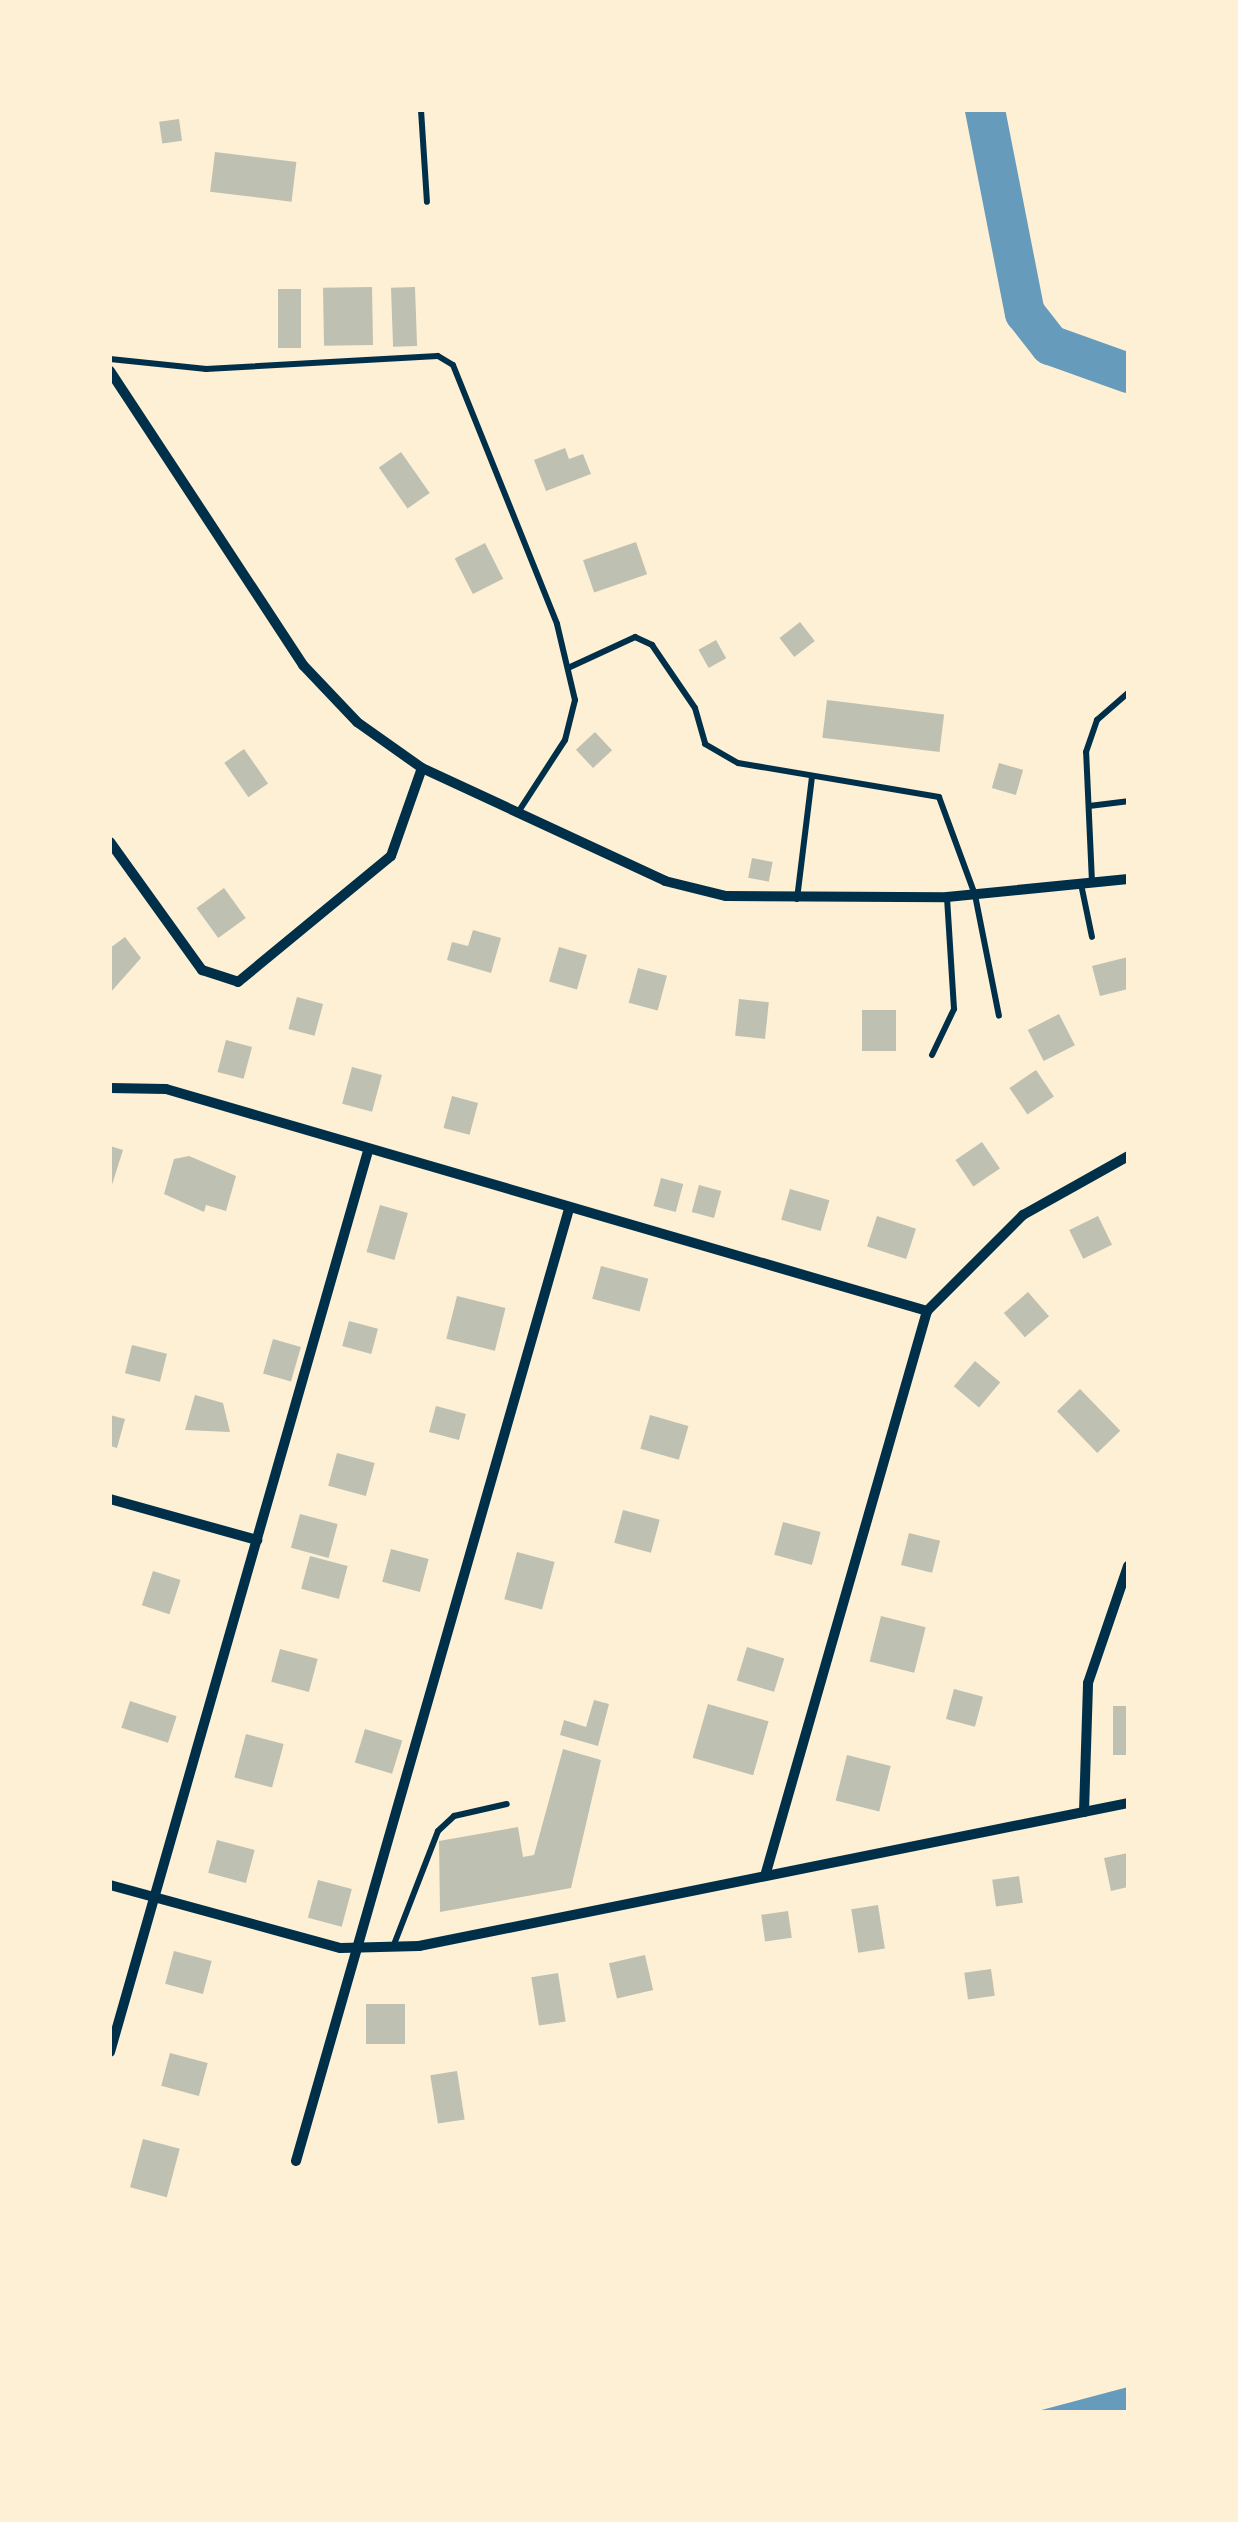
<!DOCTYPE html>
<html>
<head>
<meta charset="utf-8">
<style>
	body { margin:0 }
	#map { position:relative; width:1238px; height:2522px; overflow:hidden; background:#fdf0d5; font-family:Bitter,serif }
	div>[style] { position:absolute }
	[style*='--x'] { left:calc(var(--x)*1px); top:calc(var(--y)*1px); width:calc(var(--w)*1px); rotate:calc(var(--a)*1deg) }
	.water>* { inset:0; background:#669bbc }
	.river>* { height:40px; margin:-20px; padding:0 20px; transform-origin:20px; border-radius:20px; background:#669bbc }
	.building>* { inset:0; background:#bec0b2; transform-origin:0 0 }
	.service>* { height:6px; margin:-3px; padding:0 3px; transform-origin:3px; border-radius:3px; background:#003049 }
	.minor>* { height:10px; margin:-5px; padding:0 5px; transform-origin:5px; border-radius:5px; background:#003049 }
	span { translate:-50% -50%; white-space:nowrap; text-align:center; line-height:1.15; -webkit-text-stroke:10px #fdf0d5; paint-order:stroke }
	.frame { position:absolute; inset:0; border:112px solid #fdf0d5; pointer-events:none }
</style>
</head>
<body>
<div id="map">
	<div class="water">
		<div style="clip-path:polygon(1128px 2387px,1128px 2412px,1034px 2412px)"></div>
	</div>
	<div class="river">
		<div style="--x:985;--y:110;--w:207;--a:78.9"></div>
		<div style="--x:1025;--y:313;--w:41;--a:52"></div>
		<div style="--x:1050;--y:345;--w:83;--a:19.7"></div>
	</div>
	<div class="building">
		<div style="left:179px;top:119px;width:22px;height:20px;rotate:82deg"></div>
		<div style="left:215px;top:152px;width:82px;height:40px;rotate:7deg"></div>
		<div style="left:372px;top:287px;width:58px;height:49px;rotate:89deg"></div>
		<div style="left:415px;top:287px;width:59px;height:24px;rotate:88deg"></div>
		<div style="left:278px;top:289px;width:23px;height:59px"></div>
		<div style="clip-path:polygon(565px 448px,569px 459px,583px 454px,591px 474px,546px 491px,534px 460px)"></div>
		<div style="left:401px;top:452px;width:50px;height:27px;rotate:55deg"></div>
		<div style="left:636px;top:542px;width:34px;height:56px;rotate:71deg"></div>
		<div style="left:485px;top:543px;width:40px;height:34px;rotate:63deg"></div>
		<div style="left:800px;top:622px;width:24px;height:26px;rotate:52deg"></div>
		<div style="left:716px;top:640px;width:21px;height:20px;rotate:61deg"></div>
		<div style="left:827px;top:700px;width:118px;height:38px;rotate:7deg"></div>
		<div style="left:595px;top:732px;width:25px;height:26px;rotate:47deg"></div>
		<div style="left:244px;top:749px;width:42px;height:24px;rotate:55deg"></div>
		<div style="left:999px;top:763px;width:25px;height:26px;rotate:16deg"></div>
		<div style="left:752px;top:858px;width:21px;height:20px;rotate:11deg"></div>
		<div style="left:224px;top:888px;width:37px;height:34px;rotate:54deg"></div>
		<div style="clip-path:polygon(473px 930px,501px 938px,491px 973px,447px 960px,452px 942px,468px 946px)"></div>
		<div style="clip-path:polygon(125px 937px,141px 958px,110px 993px,110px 948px)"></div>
		<div style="left:559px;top:947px;width:29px;height:36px;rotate:16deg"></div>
		<div style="clip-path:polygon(1128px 957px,1128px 989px,1100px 996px,1092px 966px)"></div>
		<div style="left:638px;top:968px;width:30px;height:36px;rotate:15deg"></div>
		<div style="left:297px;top:997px;width:27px;height:33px;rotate:15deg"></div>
		<div style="left:739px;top:999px;width:30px;height:37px;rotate:6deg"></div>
		<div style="left:896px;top:1010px;width:41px;height:34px;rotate:90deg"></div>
		<div style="left:1059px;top:1014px;width:35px;height:35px;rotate:63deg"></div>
		<div style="left:226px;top:1040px;width:27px;height:33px;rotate:15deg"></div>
		<div style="left:352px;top:1067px;width:31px;height:38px;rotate:15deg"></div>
		<div style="left:1036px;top:1070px;width:32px;height:32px;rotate:56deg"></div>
		<div style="left:452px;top:1096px;width:27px;height:33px;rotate:15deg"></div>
		<div style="left:982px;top:1142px;width:32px;height:32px;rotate:56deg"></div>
		<div style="clip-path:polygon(110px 1146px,123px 1150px,111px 1188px,110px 1188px)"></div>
		<div style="clip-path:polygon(189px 1156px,236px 1176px,226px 1211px,206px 1205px,204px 1212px,164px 1194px,174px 1159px)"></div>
		<div style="left:661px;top:1178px;width:23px;height:29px;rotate:15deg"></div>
		<div style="left:699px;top:1185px;width:23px;height:28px;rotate:15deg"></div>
		<div style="left:790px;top:1189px;width:41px;height:32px;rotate:16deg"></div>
		<div style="left:380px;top:1205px;width:29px;height:49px;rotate:16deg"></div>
		<div style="left:877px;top:1216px;width:41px;height:32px;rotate:18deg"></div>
		<div style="left:1098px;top:1216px;width:32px;height:32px;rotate:64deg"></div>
		<div style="left:601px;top:1266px;width:49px;height:34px;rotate:15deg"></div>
		<div style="left:1028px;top:1292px;width:32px;height:32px;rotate:49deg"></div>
		<div style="left:457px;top:1296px;width:50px;height:44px;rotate:14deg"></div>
		<div style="left:349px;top:1321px;width:30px;height:26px;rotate:15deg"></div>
		<div style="left:273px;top:1339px;width:29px;height:36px;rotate:16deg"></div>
		<div style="left:132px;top:1345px;width:36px;height:29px;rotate:14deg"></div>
		<div style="left:975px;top:1361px;width:33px;height:33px;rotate:40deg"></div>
		<div style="left:1080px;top:1389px;width:58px;height:32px;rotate:46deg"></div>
		<div style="clip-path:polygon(195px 1395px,223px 1403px,230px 1432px,185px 1430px)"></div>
		<div style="left:436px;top:1406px;width:31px;height:27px;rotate:15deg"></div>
		<div style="clip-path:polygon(110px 1415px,125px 1419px,117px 1448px,110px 1446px)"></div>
		<div style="left:650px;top:1415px;width:40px;height:35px;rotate:16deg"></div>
		<div style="left:337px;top:1453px;width:39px;height:34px;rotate:15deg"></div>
		<div style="left:623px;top:1510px;width:38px;height:34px;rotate:15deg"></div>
		<div style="left:300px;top:1514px;width:39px;height:35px;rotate:15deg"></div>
		<div style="left:783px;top:1522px;width:39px;height:34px;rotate:15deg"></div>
		<div style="left:909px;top:1533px;width:32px;height:33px;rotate:14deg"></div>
		<div style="left:391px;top:1549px;width:39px;height:34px;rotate:15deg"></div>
		<div style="left:517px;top:1552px;width:39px;height:49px;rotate:15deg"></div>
		<div style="left:310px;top:1556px;width:39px;height:34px;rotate:15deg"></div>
		<div style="left:153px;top:1571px;width:29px;height:36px;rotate:18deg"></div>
		<div style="left:881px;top:1616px;width:46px;height:47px;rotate:14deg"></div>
		<div style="left:747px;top:1647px;width:39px;height:35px;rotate:17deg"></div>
		<div style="left:280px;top:1649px;width:39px;height:34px;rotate:15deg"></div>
		<div style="left:954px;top:1689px;width:30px;height:31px;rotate:15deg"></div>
		<div style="clip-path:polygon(594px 1700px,609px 1704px,598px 1746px,560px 1735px,564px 1720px,586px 1727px)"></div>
		<div style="left:130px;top:1701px;width:49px;height:28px;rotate:18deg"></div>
		<div style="left:708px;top:1704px;width:63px;height:56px;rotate:16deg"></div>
		<div style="left:1113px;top:1706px;width:15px;height:49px"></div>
		<div style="left:365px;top:1729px;width:39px;height:35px;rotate:17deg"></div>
		<div style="left:246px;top:1734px;width:39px;height:45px;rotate:15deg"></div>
		<div style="clip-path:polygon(563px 1749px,601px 1760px,571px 1888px,440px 1912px,439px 1841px,518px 1827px,523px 1857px,534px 1855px)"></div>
		<div style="left:847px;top:1755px;width:45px;height:47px;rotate:14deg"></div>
		<div style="left:217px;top:1840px;width:39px;height:34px;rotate:15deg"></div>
		<div style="clip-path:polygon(1128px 1853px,1128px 1887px,1111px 1891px,1104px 1858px)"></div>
		<div style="left:1019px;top:1876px;width:27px;height:27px;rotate:82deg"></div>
		<div style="left:318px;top:1880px;width:35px;height:39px;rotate:15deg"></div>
		<div style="left:878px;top:1905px;width:44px;height:27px;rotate:81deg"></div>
		<div style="left:788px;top:1911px;width:27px;height:27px;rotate:82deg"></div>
		<div style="left:174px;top:1951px;width:39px;height:34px;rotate:15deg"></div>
		<div style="left:645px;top:1955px;width:36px;height:37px;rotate:77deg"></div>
		<div style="left:991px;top:1969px;width:27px;height:27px;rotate:82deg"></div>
		<div style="left:558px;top:1973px;width:49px;height:27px;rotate:81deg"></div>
		<div style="left:366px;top:2004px;width:39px;height:40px"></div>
		<div style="left:170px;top:2053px;width:39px;height:34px;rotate:15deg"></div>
		<div style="left:457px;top:2071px;width:49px;height:27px;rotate:81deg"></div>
		<div style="left:143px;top:2139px;width:38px;height:50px;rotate:15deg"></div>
	</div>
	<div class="service">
		<div style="--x:421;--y:110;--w:92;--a:86.3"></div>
		<div style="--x:110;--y:359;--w:97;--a:5.9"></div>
		<div style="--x:206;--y:369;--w:232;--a:-3.2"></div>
		<div style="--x:438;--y:356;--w:17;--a:31"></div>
		<div style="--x:453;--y:365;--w:279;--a:68.1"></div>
		<div style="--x:557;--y:624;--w:78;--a:76.7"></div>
		<div style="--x:575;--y:700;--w:41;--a:104"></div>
		<div style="--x:565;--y:740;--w:88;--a:123"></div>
		<div style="--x:568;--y:668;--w:74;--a:-24.8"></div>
		<div style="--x:635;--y:637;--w:19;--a:25"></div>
		<div style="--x:652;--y:645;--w:76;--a:55.7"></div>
		<div style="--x:695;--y:708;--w:37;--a:74"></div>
		<div style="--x:705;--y:744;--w:38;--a:30"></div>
		<div style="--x:738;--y:763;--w:204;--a:9.6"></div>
		<div style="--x:939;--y:797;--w:104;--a:69.8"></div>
		<div style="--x:975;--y:895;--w:123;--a:78.8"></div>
		<div style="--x:1089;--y:806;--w:39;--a:-7"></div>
		<div style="--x:1092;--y:882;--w:130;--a:-92.6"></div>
		<div style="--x:1086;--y:752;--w:34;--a:-71"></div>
		<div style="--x:1097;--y:720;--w:41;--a:-41.1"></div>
		<div style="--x:1081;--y:884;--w:54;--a:78.3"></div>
		<div style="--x:797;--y:899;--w:124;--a:-83"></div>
		<div style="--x:932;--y:1055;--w:51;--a:-64.4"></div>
		<div style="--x:954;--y:1009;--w:112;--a:-93.6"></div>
		<div style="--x:393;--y:1947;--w:124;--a:-68.8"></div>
		<div style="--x:438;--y:1831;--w:22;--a:-43"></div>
		<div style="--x:454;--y:1816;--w:54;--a:-12.8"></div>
	</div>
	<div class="minor">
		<div style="--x:110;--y:371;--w:352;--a:56.7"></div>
		<div style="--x:303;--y:665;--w:79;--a:46.5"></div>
		<div style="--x:357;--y:722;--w:80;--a:35.3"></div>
		<div style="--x:422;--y:768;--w:268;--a:24.9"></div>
		<div style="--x:665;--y:881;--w:63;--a:13.8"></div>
		<div style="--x:726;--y:896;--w:221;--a:0.3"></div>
		<div style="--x:947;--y:897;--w:182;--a:-5.7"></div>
		<div style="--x:110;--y:842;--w:158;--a:54.3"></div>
		<div style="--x:202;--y:970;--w:38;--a:18"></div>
		<div style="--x:238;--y:982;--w:198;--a:-39.5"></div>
		<div style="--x:391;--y:856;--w:93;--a:-70.6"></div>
		<div style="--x:110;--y:1088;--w:56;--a:1"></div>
		<div style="--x:166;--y:1089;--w:793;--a:16.26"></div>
		<div style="--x:110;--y:1499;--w:153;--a:15.6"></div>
		<div style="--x:1084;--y:1812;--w:129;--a:-88.2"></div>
		<div style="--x:1088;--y:1683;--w:124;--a:-71.1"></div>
		<div style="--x:765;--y:1876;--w:588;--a:-74"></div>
		<div style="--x:927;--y:1311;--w:136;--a:-45"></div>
		<div style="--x:1023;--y:1215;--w:120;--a:-29.3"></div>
		<div style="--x:110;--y:1885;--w:239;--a:15.3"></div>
		<div style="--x:341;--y:1948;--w:78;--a:-1.5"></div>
		<div style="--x:419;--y:1946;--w:723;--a:-11.4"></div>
		<div style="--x:110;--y:2052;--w:937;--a:-74.02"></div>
		<div style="--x:296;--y:2161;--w:990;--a:-74"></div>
	</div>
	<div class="frame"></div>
</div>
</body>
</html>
